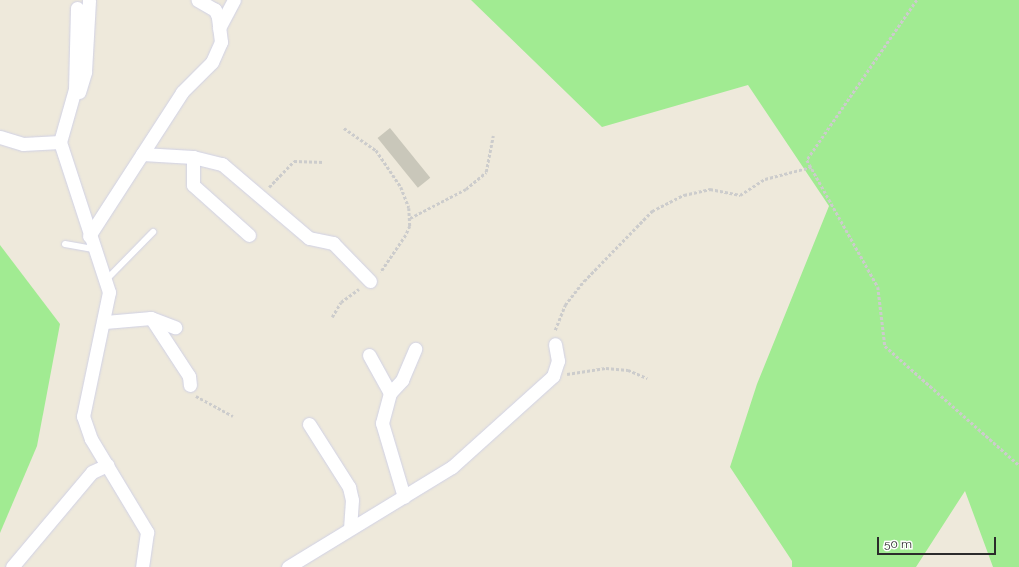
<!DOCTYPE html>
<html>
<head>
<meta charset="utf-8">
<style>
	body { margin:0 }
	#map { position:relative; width:1019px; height:567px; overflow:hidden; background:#eee9db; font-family:Raleway,sans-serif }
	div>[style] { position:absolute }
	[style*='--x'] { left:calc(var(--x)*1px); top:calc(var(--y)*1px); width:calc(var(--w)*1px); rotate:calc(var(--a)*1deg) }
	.green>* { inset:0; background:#a1eb92 }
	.building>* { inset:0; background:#c9c7ba; transform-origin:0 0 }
	.path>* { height:2.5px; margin-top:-1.25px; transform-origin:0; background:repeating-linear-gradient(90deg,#ccc 0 3px,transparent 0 5px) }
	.roads { filter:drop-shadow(0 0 1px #d0d1e5) drop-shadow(0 0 1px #d0d1e5) }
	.lane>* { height:6px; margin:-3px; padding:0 3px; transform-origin:3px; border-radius:3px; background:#fff }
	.street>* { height:13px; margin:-6.5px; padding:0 6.5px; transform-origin:6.5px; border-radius:6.5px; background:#fff }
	span { translate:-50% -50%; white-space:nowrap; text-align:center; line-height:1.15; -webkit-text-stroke:3px #fff; paint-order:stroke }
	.scale { position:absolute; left:877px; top:537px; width:119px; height:18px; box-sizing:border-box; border:2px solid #2b2b2b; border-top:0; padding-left:5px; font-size:12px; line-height:14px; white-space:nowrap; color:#2b2b2b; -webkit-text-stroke:3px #fff; paint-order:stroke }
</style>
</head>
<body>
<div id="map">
	<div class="green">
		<div style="clip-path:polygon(471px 0,1019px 0,1019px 567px,993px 567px,965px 491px,916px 567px,792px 567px,792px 561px,730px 467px,757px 384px,829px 206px,748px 85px,602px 127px)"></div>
		<div style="clip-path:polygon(0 245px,60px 324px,37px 446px,0 533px)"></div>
	</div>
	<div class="building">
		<div style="left:390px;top:128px;width:64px;height:16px;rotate:51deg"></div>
	</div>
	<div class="path">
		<div style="--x:917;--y:0;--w:194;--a:124.5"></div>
		<div style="--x:807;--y:160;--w:145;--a:60.8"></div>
		<div style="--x:878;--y:287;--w:59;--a:83.2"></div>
		<div style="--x:885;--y:346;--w:179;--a:41.6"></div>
		<div style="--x:344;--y:128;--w:39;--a:35"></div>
		<div style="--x:376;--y:150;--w:45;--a:56"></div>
		<div style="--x:401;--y:187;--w:22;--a:69"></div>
		<div style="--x:409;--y:208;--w:18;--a:87"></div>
		<div style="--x:410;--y:226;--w:10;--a:114"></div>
		<div style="--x:406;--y:235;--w:45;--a:124"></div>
		<div style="--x:269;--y:187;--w:36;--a:-46"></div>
		<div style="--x:294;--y:161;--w:30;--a:2"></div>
		<div style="--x:410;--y:218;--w:63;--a:-27.4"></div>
		<div style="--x:466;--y:189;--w:26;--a:-40"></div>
		<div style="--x:486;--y:172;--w:37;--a:-79"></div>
		<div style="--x:332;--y:317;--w:17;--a:-59"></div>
		<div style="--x:341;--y:302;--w:22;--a:-36"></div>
		<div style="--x:555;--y:330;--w:27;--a:-68"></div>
		<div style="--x:565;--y:305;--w:31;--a:-52"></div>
		<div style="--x:584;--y:281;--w:98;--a:-45.8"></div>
		<div style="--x:652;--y:211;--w:36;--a:-27"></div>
		<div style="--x:684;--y:195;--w:27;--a:-13"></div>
		<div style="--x:710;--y:189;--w:31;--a:11"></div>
		<div style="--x:740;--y:195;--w:30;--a:-33"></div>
		<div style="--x:765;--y:179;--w:48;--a:-14.6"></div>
		<div style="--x:567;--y:374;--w:39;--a:-9"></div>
		<div style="--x:606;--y:368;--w:22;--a:5"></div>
		<div style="--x:628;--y:370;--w:21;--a:23"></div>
		<div style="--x:196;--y:396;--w:42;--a:28.4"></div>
	</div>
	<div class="roads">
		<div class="lane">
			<div style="--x:65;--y:244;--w:27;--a:10"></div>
			<div style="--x:107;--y:279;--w:66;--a:-45.6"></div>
		</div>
		<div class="street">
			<div style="--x:77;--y:8;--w:81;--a:91.4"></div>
			<div style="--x:75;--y:89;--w:55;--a:105.8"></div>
			<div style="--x:60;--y:142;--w:158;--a:71.9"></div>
			<div style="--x:109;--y:292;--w:127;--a:101.8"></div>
			<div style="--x:83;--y:416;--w:24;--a:71"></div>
			<div style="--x:91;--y:439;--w:109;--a:58.9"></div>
			<div style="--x:147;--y:532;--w:35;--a:98"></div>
			<div style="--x:219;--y:28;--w:32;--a:-62"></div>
			<div style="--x:79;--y:92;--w:21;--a:-73"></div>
			<div style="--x:85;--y:72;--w:72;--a:-86.8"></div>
			<div style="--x:0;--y:137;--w:24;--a:17"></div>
			<div style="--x:23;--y:144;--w:37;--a:-3"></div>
			<div style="--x:142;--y:154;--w:51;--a:3.4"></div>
			<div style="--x:193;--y:157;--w:30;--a:14"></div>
			<div style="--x:222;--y:164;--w:114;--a:40.4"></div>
			<div style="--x:309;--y:238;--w:25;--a:12"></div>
			<div style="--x:333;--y:243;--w:53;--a:45.8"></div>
			<div style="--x:193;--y:157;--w:28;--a:90"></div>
			<div style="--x:193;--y:185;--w:75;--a:41.8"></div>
			<div style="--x:89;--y:236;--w:171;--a:-57.1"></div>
			<div style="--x:182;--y:92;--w:42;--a:-45"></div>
			<div style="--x:212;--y:62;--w:22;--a:-66"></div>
			<div style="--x:221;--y:42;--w:25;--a:-97"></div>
			<div style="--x:218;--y:17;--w:8;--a:-113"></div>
			<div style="--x:215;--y:10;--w:20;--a:-150"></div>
			<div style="--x:151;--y:318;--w:69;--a:56.8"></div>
			<div style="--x:189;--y:376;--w:9;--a:84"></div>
			<div style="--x:105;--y:322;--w:46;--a:-5"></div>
			<div style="--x:151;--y:318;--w:26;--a:21"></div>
			<div style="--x:369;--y:355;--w:43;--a:61.1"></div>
			<div style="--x:390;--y:393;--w:31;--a:105"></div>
			<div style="--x:382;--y:423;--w:77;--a:73.4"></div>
			<div style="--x:390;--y:393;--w:18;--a:-47"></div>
			<div style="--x:402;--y:380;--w:34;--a:-67"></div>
			<div style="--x:309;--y:424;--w:75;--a:57.6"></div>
			<div style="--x:349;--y:487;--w:13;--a:77"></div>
			<div style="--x:352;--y:500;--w:27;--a:94"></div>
			<div style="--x:12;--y:567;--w:124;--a:-49.9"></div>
			<div style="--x:92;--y:472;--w:17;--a:-25"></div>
			<div style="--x:288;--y:567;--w:192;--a:-31.4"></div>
			<div style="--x:452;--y:467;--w:136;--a:-42"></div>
			<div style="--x:553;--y:376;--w:16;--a:-72"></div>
			<div style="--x:558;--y:361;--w:17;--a:-100"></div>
		</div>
	</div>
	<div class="scale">50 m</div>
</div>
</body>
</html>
